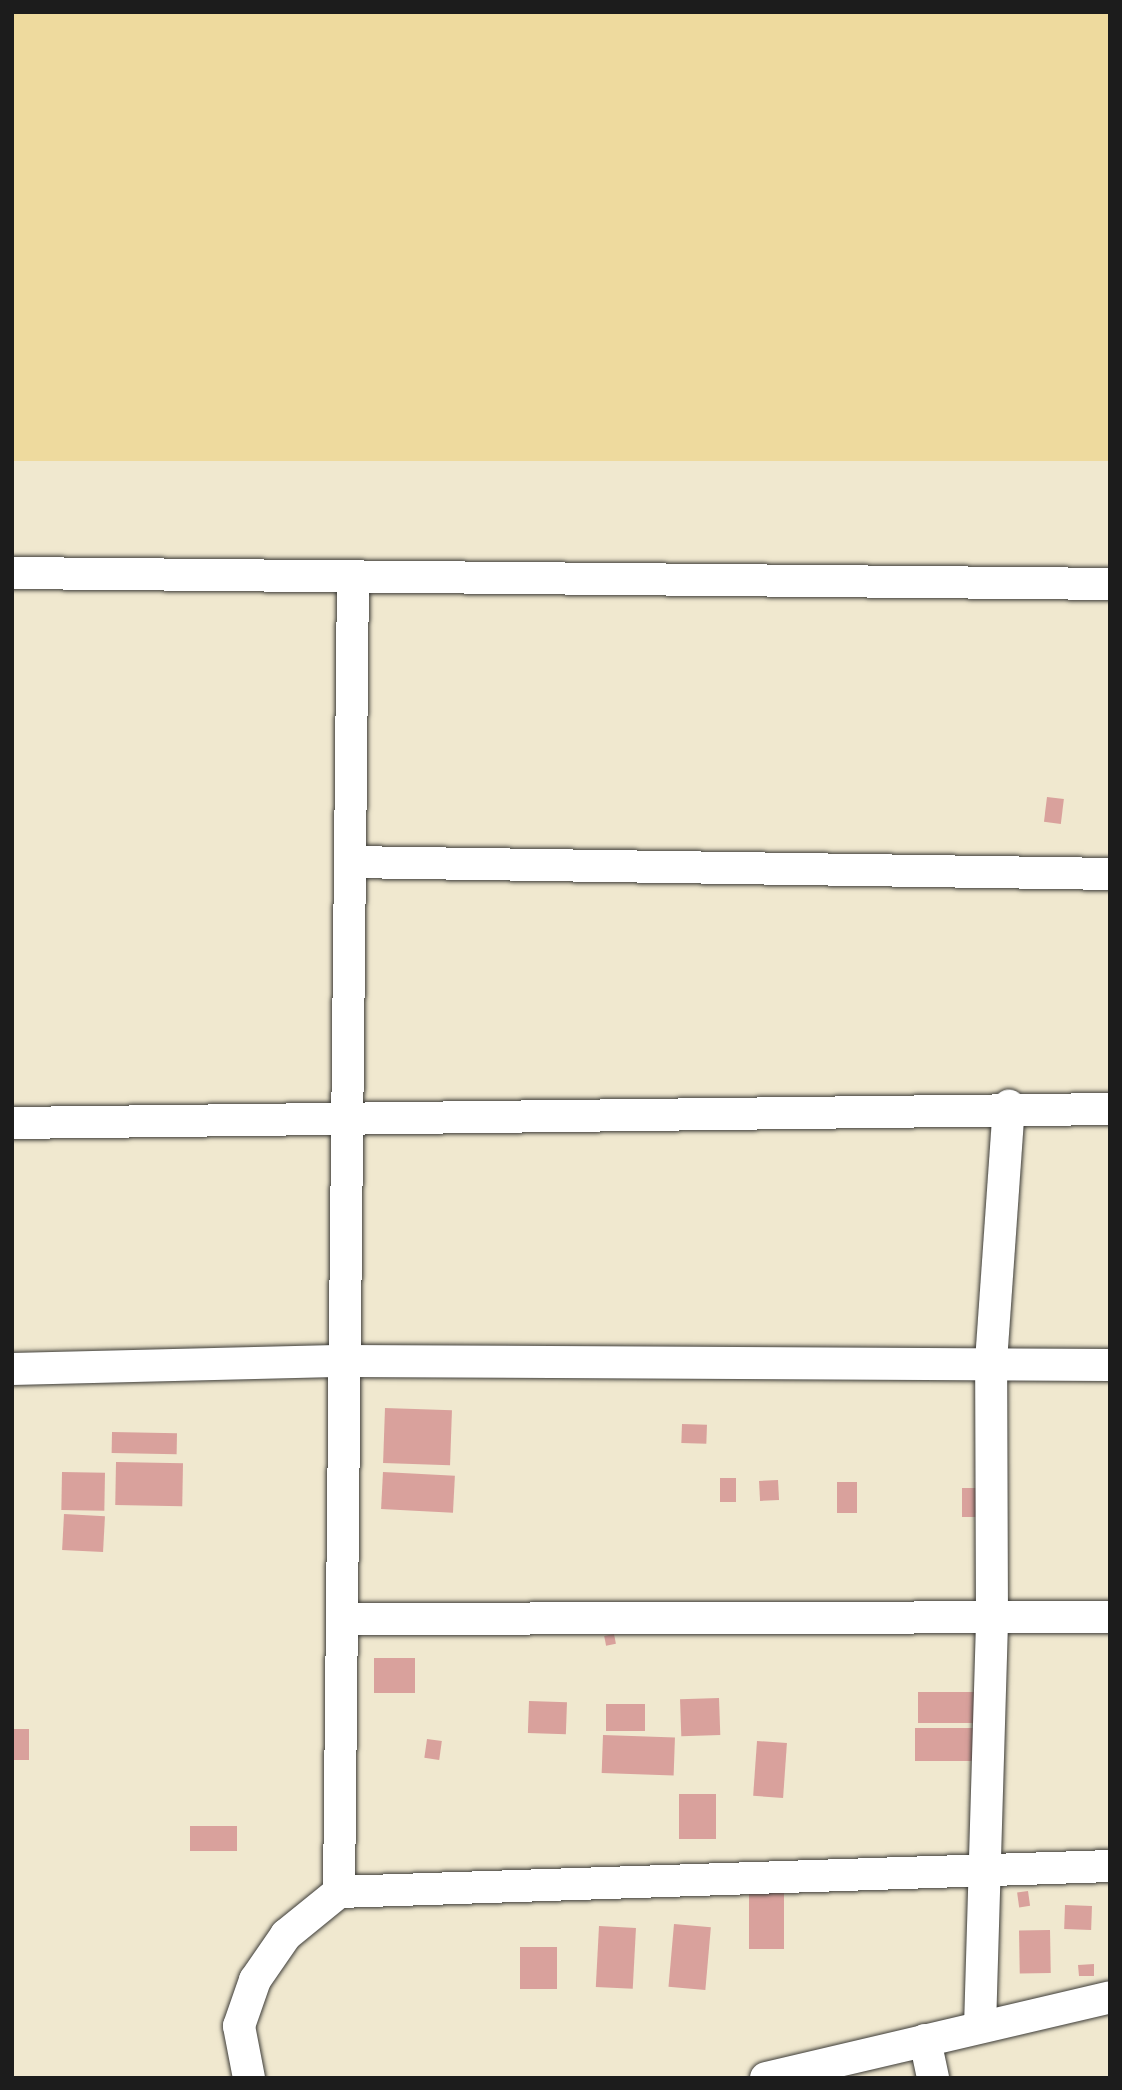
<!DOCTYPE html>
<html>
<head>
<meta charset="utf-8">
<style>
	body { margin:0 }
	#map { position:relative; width:1122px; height:2090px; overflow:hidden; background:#f0e8cf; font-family:"Comic Neue",sans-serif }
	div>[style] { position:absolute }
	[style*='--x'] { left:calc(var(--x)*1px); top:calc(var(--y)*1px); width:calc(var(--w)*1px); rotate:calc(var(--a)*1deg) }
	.sand>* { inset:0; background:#eeda9e; transform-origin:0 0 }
	.building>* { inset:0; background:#d9a19c; transform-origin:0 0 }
	.roads { filter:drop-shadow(0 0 2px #3c3b37) drop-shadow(0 0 2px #3c3b37) }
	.street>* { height:32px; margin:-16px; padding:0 16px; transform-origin:16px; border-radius:16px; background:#fff }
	span { translate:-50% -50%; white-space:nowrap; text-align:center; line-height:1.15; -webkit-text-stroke:6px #fff; paint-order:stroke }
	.frame { position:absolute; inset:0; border:14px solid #1c1c1c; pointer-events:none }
</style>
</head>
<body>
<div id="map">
	<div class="sand">
		<div style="left:12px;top:12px;width:1098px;height:449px"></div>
	</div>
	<div class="building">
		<div style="left:1047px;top:797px;width:17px;height:25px;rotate:7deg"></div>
		<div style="left:385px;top:1408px;width:67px;height:55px;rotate:2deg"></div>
		<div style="left:682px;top:1424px;width:25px;height:19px;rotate:2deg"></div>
		<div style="left:112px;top:1432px;width:65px;height:21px;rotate:1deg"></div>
		<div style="left:116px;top:1462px;width:67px;height:43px;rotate:1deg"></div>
		<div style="left:62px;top:1472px;width:43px;height:38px;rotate:1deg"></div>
		<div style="left:383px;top:1472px;width:72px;height:37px;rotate:3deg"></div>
		<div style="left:720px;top:1478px;width:16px;height:24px"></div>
		<div style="left:778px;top:1480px;width:20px;height:19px;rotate:87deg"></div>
		<div style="left:837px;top:1482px;width:20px;height:31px"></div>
		<div style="left:962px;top:1488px;width:19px;height:29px"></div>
		<div style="left:64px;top:1514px;width:41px;height:36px;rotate:3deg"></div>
		<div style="left:614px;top:1634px;width:10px;height:10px;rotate:79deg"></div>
		<div style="left:374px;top:1658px;width:41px;height:35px"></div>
		<div style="left:975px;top:1692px;width:31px;height:57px;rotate:90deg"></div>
		<div style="left:719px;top:1698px;width:37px;height:39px;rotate:88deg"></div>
		<div style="left:529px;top:1701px;width:38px;height:32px;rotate:2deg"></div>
		<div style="left:645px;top:1704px;width:27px;height:39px;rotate:90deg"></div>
		<div style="left:977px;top:1728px;width:33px;height:62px;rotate:90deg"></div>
		<div style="left:12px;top:1729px;width:17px;height:31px"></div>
		<div style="left:603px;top:1735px;width:72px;height:38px;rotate:2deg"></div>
		<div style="left:427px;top:1739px;width:15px;height:19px;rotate:8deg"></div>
		<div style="left:757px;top:1741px;width:30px;height:55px;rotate:4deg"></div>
		<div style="left:679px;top:1794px;width:37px;height:45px"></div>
		<div style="left:190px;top:1826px;width:47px;height:25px"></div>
		<div style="left:749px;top:1883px;width:35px;height:66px"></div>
		<div style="left:1028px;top:1891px;width:15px;height:11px;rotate:82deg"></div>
		<div style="left:1065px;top:1905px;width:27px;height:24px;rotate:2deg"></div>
		<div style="left:674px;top:1924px;width:37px;height:63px;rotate:5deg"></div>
		<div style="left:599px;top:1926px;width:37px;height:61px;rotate:3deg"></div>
		<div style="left:1050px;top:1930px;width:43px;height:31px;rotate:89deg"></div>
		<div style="left:520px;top:1947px;width:37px;height:42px"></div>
		<div style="clip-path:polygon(1094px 1964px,1094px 1976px,1079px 1976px,1078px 1965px)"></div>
	</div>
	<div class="roads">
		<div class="street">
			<div style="--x:12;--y:573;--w:1098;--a:0.57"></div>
			<div style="--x:350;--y:862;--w:760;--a:0.9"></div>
			<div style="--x:12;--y:1123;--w:1098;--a:-0.73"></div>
			<div style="--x:12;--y:1369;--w:334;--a:-1.4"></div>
			<div style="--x:346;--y:1361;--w:764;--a:0.3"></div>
			<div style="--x:342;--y:1619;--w:768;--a:-0.15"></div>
			<div style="--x:339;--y:1892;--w:771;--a:-1.93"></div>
			<div style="--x:980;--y:2027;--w:410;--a:-88.3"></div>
			<div style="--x:992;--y:1617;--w:255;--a:-90.2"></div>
			<div style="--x:991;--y:1362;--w:257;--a:-86"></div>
			<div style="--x:925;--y:2040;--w:39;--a:78"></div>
			<div style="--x:249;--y:2078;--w:53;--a:-100.9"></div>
			<div style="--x:239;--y:2026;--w:49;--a:-70.8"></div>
			<div style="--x:255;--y:1980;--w:55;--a:-55.4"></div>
			<div style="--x:286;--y:1935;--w:68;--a:-39.1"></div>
			<div style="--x:339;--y:1892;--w:1315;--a:-89.39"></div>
			<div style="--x:766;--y:2078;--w:353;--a:-13.2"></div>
		</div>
	</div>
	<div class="frame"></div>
</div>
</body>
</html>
